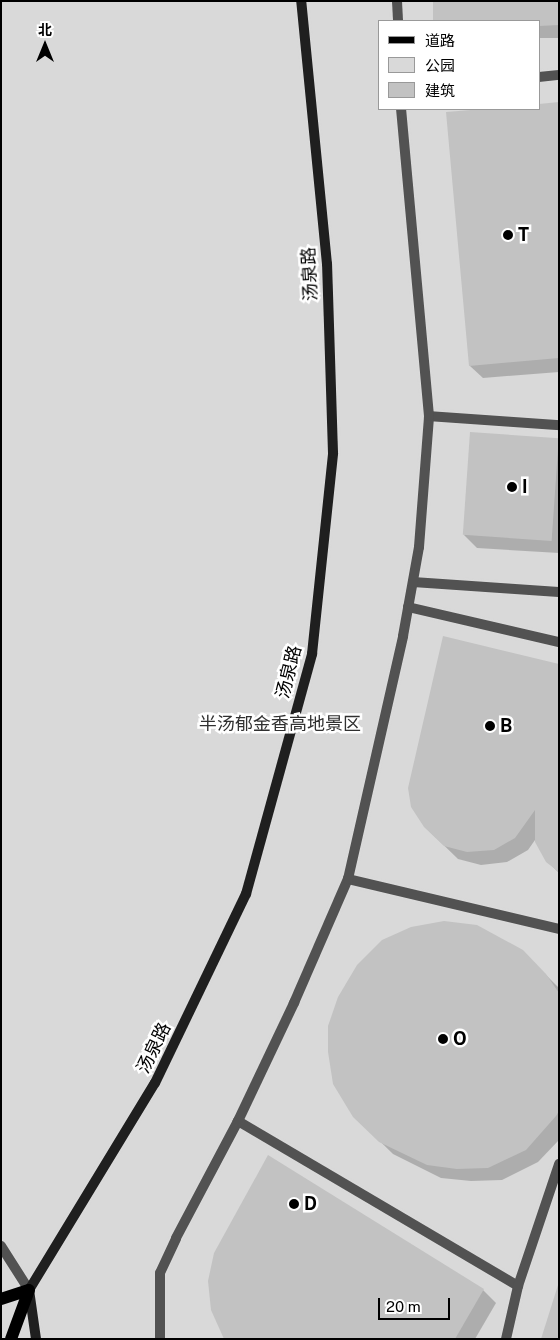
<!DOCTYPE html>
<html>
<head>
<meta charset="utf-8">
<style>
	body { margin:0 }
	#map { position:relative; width:560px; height:1340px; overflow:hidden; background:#fff; font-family:"Public Sans","Noto Sans SC",sans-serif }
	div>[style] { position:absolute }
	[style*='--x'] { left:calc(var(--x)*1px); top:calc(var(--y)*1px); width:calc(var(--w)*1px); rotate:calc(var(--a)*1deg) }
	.green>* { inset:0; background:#d9d9d9 }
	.shadow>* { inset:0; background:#0003 }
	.building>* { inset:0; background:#c2c2c2; transform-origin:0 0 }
	.roads { filter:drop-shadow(0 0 1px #dbdbdb) drop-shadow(0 0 1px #dbdbdb) }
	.minor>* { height:10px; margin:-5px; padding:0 5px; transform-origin:5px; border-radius:5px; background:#525252 }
	.tertiary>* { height:10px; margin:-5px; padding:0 5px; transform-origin:5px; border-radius:5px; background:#525252 }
	.secondary>* { height:10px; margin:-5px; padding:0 5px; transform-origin:5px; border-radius:5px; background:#1f1f1f }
	.primary>* { height:12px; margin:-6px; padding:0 6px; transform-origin:6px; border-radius:6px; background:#000 }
	.dots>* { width:14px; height:14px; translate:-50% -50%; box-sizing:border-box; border:2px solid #fff; border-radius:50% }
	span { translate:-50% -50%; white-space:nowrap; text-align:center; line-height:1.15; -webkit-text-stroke:5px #fff; paint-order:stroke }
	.poi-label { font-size:18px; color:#000; font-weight:700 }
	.left { translate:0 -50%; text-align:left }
	.street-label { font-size:18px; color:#000 }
	.park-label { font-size:18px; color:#303030 }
	.frame { position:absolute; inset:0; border:2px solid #000; pointer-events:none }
	.legend { position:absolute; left:378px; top:20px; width:162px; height:90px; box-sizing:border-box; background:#fff; border:1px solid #999; margin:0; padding:6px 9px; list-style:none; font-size:15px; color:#000 }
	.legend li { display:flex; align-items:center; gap:10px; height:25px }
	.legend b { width:25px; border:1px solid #999 }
	.north { position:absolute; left:20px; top:20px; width:50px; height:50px; -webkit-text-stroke:4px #fff; paint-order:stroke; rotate:0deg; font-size:14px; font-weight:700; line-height:20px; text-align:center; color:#000 }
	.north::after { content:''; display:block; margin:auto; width:18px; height:22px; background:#000; clip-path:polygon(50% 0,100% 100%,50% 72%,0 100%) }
	.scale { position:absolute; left:378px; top:1298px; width:72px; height:22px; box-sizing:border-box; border:2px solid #000; border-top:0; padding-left:6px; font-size:15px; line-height:18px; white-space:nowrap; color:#000; -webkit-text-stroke:4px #fff; paint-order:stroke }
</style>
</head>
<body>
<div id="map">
	<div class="green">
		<div style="clip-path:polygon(evenodd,1px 1px,559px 1px,559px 1339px,1px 1339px,1px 1px,379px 21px,539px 21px,539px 109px,379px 109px,379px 21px)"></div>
	</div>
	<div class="shadow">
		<div style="clip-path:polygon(434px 1px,559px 1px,559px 38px,539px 38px,539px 21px,434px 21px)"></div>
		<div style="clip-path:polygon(559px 103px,559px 372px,483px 378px,470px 366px,447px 113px,497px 109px,539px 109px,539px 105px)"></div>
		<div style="clip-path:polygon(559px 439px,559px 553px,477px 548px,464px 535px)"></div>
		<div style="clip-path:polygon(559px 665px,559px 873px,547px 861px,535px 840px,528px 850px,507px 862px,481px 865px,458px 859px,425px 827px)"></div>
		<div style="clip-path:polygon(522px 951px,559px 988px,559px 1140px,538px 1162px,502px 1180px,471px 1181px,441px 1178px,393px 1154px,354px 1116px)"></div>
		<div style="clip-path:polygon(483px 1290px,496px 1303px,475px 1339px,225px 1339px)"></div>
	</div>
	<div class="building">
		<div style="clip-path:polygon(433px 1px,559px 1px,559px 25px,539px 26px,539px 21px,433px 21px)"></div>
		<div style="clip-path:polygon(559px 102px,559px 358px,469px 366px,446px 112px,483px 109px,539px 109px,539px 104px)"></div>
		<div style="left:470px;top:432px;width:89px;height:103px;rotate:4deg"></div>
		<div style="clip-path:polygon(443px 636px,559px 664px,559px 872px,546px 862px,535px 842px,535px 810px,515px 838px,494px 850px,467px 852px,444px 846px,424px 827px,411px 807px,408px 788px)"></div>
		<div style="clip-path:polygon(444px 921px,477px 925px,523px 950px,546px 974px,559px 993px,559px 1111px,556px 1116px,526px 1150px,488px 1168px,457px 1169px,427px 1165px,379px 1142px,353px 1117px,333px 1084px,328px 1052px,328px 1026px,338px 997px,357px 965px,382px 940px,411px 927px)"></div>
		<div style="clip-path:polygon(268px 1155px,484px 1289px,455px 1339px,224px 1339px,211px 1310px,208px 1281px,214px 1253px)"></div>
		<div style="clip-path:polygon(558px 1285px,559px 1339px,541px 1339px)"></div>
	</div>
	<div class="roads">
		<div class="minor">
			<div style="--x:397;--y:1;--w:20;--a:87"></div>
			<div style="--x:539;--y:77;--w:20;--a:-6"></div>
			<div style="--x:429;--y:416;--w:130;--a:4"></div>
			<div style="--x:413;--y:582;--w:146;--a:3.9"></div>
			<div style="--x:408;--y:607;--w:155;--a:13.1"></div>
			<div style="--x:348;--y:879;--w:217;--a:13.3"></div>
			<div style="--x:238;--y:1121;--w:325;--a:30.5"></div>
			<div style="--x:160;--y:1339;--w:66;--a:-90"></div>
			<div style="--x:160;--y:1273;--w:38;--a:-65"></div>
			<div style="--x:176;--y:1238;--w:132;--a:-62.1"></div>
			<div style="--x:238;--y:1121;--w:131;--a:-64.6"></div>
			<div style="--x:294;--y:1003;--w:135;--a:-66.5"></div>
			<div style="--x:348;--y:879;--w:249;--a:-77.2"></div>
			<div style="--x:403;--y:636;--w:90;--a:-79.8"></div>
			<div style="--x:419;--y:547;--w:131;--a:-85.6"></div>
			<div style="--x:429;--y:416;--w:308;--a:-95.2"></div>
			<div style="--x:506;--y:1339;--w:54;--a:-77.2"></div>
			<div style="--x:518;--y:1286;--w:129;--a:-71.4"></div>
		</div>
		<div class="tertiary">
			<div style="--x:1;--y:1246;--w:52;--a:57.5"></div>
		</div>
		<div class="secondary">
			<div style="--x:36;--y:1339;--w:49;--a:-98.1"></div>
			<div style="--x:29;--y:1290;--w:242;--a:-58.7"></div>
			<div style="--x:155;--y:1083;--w:210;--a:-64.3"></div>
			<div style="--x:246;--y:894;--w:249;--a:-74.6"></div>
			<div style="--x:312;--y:654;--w:202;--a:-84"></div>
			<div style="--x:333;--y:453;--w:189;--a:-91.8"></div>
			<div style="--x:327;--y:264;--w:264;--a:-95.6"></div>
		</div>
		<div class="primary">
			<div style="--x:1;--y:1299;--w:29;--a:-18"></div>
			<div style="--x:11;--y:1339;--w:52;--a:-69.8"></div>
		</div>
	</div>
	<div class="dots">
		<div style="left:508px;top:235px;background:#000"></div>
		<div style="left:512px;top:487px;background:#000"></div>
		<div style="left:490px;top:726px;background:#000"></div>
		<div style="left:443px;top:1039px;background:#000"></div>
		<div style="left:294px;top:1204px;background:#000"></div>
	</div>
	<div class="poi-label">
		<span class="left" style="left:518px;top:235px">T</span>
		<span class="left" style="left:522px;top:487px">I</span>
		<span class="left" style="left:500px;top:726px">B</span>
		<span class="left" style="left:453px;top:1039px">O</span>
		<span class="left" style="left:304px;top:1204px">D</span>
	</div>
	<div class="street-label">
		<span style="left:310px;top:274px;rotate:-93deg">汤泉路</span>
		<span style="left:289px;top:672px;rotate:-76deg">汤泉路</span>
		<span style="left:154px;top:1048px;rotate:-64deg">汤泉路</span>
	</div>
	<div class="park-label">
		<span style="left:280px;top:724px">半汤郁金香高地景区</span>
	</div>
	<div class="frame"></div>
	<ul class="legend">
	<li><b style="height:6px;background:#000"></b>道路</li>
	<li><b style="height:14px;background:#d9d9d9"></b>公园</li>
	<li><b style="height:14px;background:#c2c2c2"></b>建筑</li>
	</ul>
	<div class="north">北</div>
	<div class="scale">20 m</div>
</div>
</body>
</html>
